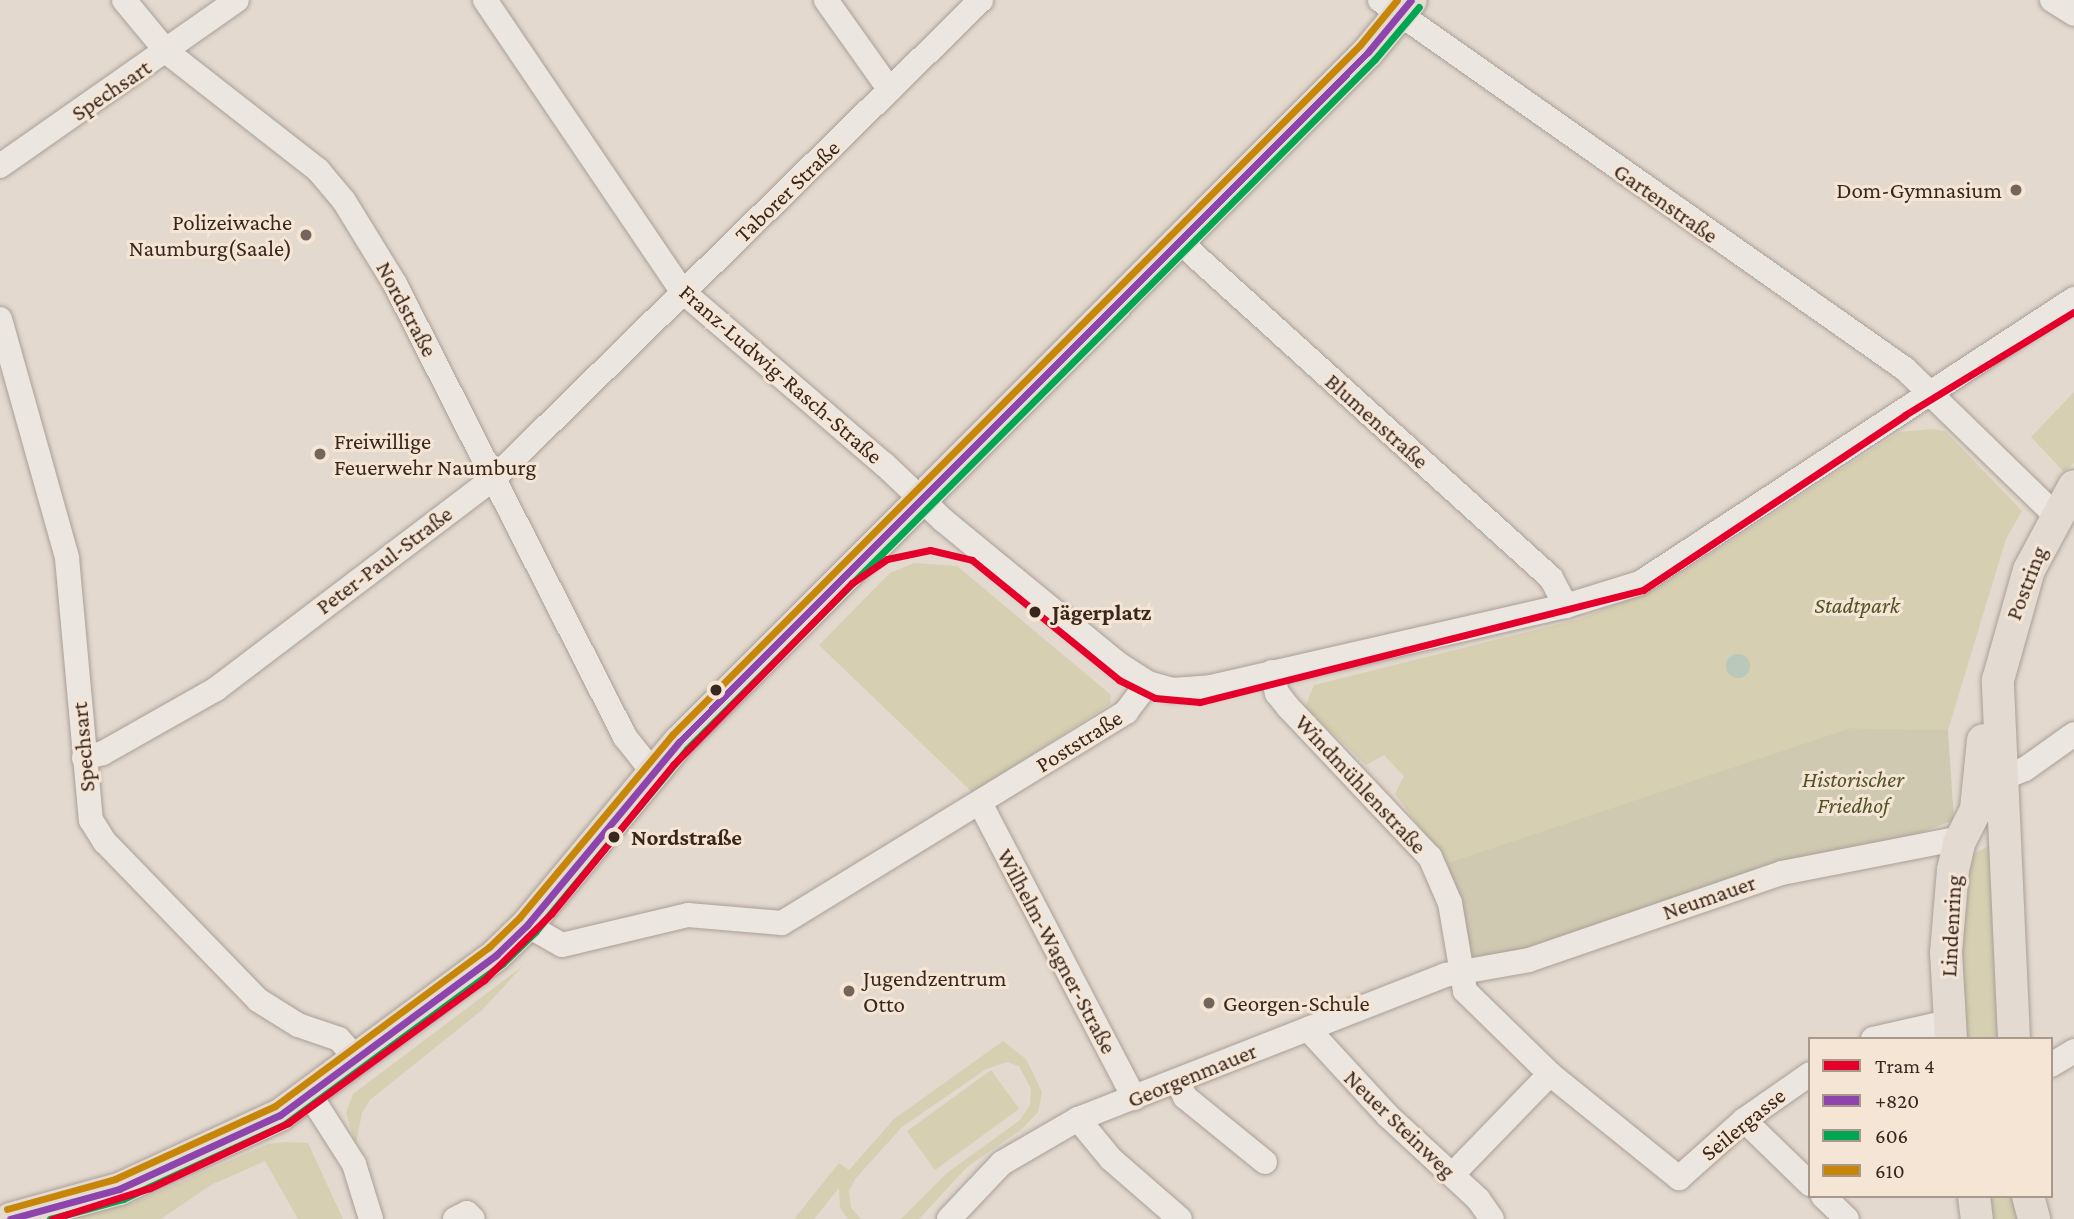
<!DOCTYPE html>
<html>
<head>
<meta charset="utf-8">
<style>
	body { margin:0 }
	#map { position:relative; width:2074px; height:1219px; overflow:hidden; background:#e4d9ce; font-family:"Crimson Pro",serif }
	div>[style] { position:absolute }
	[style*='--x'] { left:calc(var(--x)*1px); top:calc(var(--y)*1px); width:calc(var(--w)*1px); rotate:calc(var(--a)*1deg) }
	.green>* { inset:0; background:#d6cfb1; transform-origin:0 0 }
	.cemetery>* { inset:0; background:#d0c9b1 }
	.water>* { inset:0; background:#b9c8bb }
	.round { border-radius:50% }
	.roads { filter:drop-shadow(0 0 2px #a99f97) drop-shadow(0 0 2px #a99f97) }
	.minor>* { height:24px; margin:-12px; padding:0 12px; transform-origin:12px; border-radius:12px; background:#ece6e0 }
	.major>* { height:32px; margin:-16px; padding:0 16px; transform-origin:16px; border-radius:16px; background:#e3dad1 }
	.bus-1>* { height:7px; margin:-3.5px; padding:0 3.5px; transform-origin:3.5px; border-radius:3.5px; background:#8e44ad }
	.bus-2>* { height:7px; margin:-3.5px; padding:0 3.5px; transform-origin:3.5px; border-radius:3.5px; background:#00a651 }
	.bus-3>* { height:7px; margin:-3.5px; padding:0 3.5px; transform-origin:3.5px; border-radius:3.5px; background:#c78608 }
	.tram-1>* { height:7px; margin:-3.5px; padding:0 3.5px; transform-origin:3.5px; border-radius:3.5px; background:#e4002b }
	.dots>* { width:19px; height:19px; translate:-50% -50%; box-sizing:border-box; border:4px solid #f4e5d5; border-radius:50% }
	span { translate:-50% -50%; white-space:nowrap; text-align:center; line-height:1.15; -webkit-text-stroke:6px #f4e5d5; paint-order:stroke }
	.street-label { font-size:23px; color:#38261f }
	.poi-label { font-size:23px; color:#38261f }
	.right { translate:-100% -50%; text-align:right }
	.left { translate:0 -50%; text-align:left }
	.park-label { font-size:23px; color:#515327; font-style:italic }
	.stop-label { font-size:23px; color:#38261f; font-weight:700 }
	.legend { position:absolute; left:1808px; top:1037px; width:245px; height:161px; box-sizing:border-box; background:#f4e5d5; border:2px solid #a9998c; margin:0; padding:9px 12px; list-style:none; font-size:21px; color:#38261f }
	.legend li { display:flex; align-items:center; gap:14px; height:35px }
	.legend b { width:35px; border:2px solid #a9998c }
</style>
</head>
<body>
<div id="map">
	<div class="green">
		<div style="clip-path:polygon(2074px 392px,2074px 463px,2064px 472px,2031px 437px)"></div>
		<div style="clip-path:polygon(1932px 429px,1945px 431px,2022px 511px,2006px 539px,1948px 730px,1850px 728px,1447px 863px,1395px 794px,1404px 776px,1384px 755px,1366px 765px,1305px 707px,1314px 685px,1579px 619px,1656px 589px,1899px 432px)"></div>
		<div style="clip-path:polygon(914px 563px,957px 566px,1111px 695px,1110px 704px,973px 793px,819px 645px,890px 573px)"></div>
		<div style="clip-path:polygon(1991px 845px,2006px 1039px,1959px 1039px,1963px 859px)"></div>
		<div style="clip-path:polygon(523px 966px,482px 1010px,370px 1100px,362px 1113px,356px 1144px,346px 1113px,353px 1094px)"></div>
		<div style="clip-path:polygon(1003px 1041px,1026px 1059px,1042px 1092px,1038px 1112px,1022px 1129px,967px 1167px,919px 1219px,901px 1219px,947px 1173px,1020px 1120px,1030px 1105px,1031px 1089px,1019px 1066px,1007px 1062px,986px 1069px,902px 1127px,855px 1179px,849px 1191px,851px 1208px,861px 1219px,848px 1219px,840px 1208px,839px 1188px,814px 1219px,794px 1219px,839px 1163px,849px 1170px,894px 1119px)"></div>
		<div style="left:991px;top:1070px;width:48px;height:104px;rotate:54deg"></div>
		<div style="clip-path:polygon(284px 1142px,308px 1143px,343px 1219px,298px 1219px,265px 1161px,211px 1185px,161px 1219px,72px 1219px,135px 1202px,268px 1144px)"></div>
		<div style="clip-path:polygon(1982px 1196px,2020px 1196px,2026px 1219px,1985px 1219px)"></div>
	</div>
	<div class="cemetery">
		<div style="clip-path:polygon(1850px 728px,1948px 730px,1954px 820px,1869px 852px,1529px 950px,1477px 963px,1471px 958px,1464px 915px,1447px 863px)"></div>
	</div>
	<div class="water">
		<div class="round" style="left:1726px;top:654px;width:24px;height:24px"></div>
	</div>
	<div class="roads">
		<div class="minor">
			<div style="--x:124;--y:0;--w:67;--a:50.4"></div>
			<div style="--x:167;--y:52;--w:192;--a:38"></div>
			<div style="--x:318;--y:170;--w:40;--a:50"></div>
			<div style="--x:344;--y:201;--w:97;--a:58.4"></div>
			<div style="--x:395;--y:284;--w:508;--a:63.08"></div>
			<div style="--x:625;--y:737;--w:43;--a:51.5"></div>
			<div style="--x:485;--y:0;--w:353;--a:55.9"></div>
			<div style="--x:683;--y:292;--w:265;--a:40.6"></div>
			<div style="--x:884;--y:464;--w:81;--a:43.5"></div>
			<div style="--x:943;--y:520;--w:225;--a:39.4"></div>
			<div style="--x:1117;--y:663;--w:37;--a:33"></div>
			<div style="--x:1148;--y:683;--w:25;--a:16"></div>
			<div style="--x:1172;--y:690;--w:39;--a:-4"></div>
			<div style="--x:1211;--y:687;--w:364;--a:-12.9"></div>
			<div style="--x:1566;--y:606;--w:77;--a:-17.3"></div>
			<div style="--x:1640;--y:583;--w:519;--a:-33.2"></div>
			<div style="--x:826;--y:0;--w:110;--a:54.6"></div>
			<div style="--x:1380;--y:0;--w:642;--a:35.1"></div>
			<div style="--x:1905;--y:369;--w:211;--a:44.2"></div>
			<div style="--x:2052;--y:0;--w:26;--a:32"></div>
			<div style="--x:0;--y:166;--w:289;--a:-35"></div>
			<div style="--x:1180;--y:242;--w:501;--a:42.17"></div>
			<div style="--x:1551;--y:578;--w:32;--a:62"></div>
			<div style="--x:0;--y:319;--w:248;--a:74.3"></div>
			<div style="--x:67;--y:558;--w:263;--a:84.8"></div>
			<div style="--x:91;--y:820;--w:26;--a:58"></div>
			<div style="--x:105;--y:842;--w:220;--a:45.9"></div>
			<div style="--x:258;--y:1000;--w:47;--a:32"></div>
			<div style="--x:298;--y:1025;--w:43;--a:18.9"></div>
			<div style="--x:339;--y:1039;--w:28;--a:49"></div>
			<div style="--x:1272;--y:672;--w:22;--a:77"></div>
			<div style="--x:1277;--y:693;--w:18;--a:52"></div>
			<div style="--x:1288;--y:707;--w:207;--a:46.6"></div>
			<div style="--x:1430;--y:857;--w:50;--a:66.5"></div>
			<div style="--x:1450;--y:903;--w:89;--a:80.3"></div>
			<div style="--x:1465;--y:991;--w:119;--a:44.3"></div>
			<div style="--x:1550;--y:1074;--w:166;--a:38.9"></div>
			<div style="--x:1679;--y:1178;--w:87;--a:-41.7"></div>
			<div style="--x:1744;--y:1120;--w:80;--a:-34.9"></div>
			<div style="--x:84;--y:758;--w:20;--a:-15"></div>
			<div style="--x:103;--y:753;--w:130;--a:-29.5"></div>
			<div style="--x:216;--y:689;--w:350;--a:-37.2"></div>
			<div style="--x:495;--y:477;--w:681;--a:-44.46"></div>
			<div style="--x:2001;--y:779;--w:26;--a:-23"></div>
			<div style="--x:2025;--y:769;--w:60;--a:-35.5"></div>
			<div style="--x:980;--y:803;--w:333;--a:62.4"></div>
			<div style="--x:527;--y:925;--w:40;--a:29.7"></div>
			<div style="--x:562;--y:945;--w:130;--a:-13.4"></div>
			<div style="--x:688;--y:915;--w:94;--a:4.9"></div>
			<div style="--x:782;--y:923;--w:404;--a:-31.5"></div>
			<div style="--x:1126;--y:712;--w:36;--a:-53"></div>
			<div style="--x:1308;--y:1029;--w:117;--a:47.4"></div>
			<div style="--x:1387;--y:1115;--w:124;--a:42.7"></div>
			<div style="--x:1478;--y:1199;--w:24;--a:55"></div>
			<div style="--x:1873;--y:1039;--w:77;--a:-12.8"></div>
			<div style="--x:2051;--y:1065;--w:27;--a:-31"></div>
			<div style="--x:1177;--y:1081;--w:18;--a:63"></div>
			<div style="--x:1185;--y:1097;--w:103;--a:39.1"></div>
			<div style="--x:310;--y:1095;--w:82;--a:57.5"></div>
			<div style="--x:354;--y:1164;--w:58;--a:72.8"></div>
			<div style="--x:1078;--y:1119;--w:52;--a:50.5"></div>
			<div style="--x:1111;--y:1159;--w:91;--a:41"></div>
			<div style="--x:1744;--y:1120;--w:92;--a:44.1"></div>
			<div style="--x:1453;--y:1174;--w:139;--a:-45.9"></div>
			<div style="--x:1823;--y:1196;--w:33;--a:44"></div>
			<div style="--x:455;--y:1219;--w:13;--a:-27"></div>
			<div style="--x:467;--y:1213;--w:8;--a:45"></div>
			<div style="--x:949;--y:1219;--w:77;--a:-46.6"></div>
			<div style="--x:1002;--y:1163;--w:88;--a:-30.1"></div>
			<div style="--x:1078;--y:1119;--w:394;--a:-21.4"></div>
			<div style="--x:1445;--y:975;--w:85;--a:-10.1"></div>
			<div style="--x:1529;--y:960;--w:268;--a:-19"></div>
			<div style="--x:1782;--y:873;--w:182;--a:-11.1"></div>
		</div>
		<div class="major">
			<div style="--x:1951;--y:1039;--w:86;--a:-93.3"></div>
			<div style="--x:1946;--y:953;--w:83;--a:-85.2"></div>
			<div style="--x:1953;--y:870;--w:28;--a:-77"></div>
			<div style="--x:1959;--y:843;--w:38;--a:-63"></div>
			<div style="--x:1976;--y:809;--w:69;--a:-84.2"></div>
			<div style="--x:2014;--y:1039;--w:359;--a:-92.6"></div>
			<div style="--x:1998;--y:680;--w:114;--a:-74.3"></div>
			<div style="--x:2029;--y:570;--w:95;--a:-61.8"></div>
			<div style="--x:1974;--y:1196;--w:23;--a:83"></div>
			<div style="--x:2028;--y:1196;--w:24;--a:75"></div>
			<div style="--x:10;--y:1219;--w:113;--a:-15.4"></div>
			<div style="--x:119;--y:1189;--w:177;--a:-24.7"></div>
			<div style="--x:280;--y:1115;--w:269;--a:-36.5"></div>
			<div style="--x:496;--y:955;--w:43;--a:-44.1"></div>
			<div style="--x:527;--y:925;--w:238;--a:-50.3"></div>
			<div style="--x:679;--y:742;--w:975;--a:-45.04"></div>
			<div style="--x:1368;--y:52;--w:67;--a:-50.4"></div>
		</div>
	</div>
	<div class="bus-1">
		<div style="--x:10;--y:1219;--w:113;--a:-15.4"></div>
		<div style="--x:119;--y:1189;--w:177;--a:-24.7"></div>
		<div style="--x:280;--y:1115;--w:269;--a:-36.5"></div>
		<div style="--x:496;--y:955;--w:43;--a:-44.1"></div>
		<div style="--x:527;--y:925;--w:238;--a:-50.3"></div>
		<div style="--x:679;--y:742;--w:975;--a:-45.04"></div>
		<div style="--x:1368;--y:52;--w:67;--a:-50.4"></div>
	</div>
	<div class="bus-2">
		<div style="--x:50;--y:1219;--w:76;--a:-15.3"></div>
		<div style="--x:123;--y:1199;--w:179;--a:-24.8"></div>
		<div style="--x:285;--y:1124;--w:271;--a:-36.4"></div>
		<div style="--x:503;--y:963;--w:45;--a:-44.1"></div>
		<div style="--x:535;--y:932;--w:238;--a:-50.3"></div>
		<div style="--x:687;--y:749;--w:974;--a:-45.08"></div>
		<div style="--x:1375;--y:59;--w:68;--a:-49.8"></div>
	</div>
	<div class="bus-3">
		<div style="--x:7;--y:1209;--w:112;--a:-15.5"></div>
		<div style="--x:115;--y:1179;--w:176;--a:-24.5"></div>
		<div style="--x:275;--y:1106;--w:267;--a:-36.6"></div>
		<div style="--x:489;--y:947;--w:42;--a:-44"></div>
		<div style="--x:519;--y:918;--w:239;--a:-50.1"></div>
		<div style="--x:672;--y:735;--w:974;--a:-45.08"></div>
		<div style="--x:1360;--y:45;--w:58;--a:-50.6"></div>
	</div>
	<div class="tram-1">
		<div style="--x:52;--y:1219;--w:103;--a:-17.6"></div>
		<div style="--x:150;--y:1188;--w:153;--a:-25.2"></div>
		<div style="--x:288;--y:1123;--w:243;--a:-36.1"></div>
		<div style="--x:484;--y:980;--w:94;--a:-44.6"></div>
		<div style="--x:551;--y:914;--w:193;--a:-50.7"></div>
		<div style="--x:673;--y:765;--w:255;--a:-45.5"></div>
		<div style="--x:852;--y:583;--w:42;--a:-34.4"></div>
		<div style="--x:887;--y:559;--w:44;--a:-11.8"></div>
		<div style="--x:930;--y:550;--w:43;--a:13.4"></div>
		<div style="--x:972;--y:560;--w:190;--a:39.2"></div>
		<div style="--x:1119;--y:680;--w:40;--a:26.6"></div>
		<div style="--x:1155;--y:698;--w:45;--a:5.1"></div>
		<div style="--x:1200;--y:702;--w:457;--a:-14.2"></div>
		<div style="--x:1643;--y:590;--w:315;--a:-33.7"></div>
		<div style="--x:1905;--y:415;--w:198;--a:-31.4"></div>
	</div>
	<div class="dots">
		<div style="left:2016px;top:190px;background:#74655c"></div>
		<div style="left:306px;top:235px;background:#74655c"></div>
		<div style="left:320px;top:454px;background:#74655c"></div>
		<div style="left:1035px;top:612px;background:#38261f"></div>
		<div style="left:716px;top:690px;background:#38261f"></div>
		<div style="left:614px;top:837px;background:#38261f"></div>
		<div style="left:849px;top:991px;background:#74655c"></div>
		<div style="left:1209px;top:1003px;background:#74655c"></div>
	</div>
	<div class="street-label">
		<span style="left:111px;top:90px;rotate:-34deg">Spechsart</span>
		<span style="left:787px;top:191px;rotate:-44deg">Taborer Straße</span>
		<span style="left:1666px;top:203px;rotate:35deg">Gartenstraße</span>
		<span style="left:407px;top:309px;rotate:62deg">Nordstraße</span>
		<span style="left:781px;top:374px;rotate:41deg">Franz-Ludwig-Rasch-Straße</span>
		<span style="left:1377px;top:421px;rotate:42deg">Blumenstraße</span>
		<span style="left:384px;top:560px;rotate:-37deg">Peter-Paul-Straße</span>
		<span style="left:2026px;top:583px;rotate:-69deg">Postring</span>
		<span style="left:1079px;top:741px;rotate:-32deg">Poststraße</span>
		<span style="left:83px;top:747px;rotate:-95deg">Spechsart</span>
		<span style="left:1361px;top:784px;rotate:47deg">Windmühlenstraße</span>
		<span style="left:1709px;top:897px;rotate:-19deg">Neumauer</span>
		<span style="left:1951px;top:926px;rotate:-87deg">Lindenring</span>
		<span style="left:1057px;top:951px;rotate:62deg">Wilhelm-Wagner-Straße</span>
		<span style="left:1192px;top:1075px;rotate:-22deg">Georgenmauer</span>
		<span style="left:1400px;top:1124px;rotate:44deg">Neuer Steinweg</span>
		<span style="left:1743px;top:1124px;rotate:-39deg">Seilergasse</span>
	</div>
	<div class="poi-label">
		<span class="right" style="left:2002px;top:190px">Dom-Gymnasium</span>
		<span class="right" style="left:292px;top:235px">Polizeiwache<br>Naumburg(Saale)</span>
		<span class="left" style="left:334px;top:454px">Freiwillige<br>Feuerwehr Naumburg</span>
		<span class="left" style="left:863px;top:991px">Jugendzentrum<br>Otto</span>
		<span class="left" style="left:1223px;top:1003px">Georgen-Schule</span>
	</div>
	<div class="park-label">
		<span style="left:1857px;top:605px">Stadtpark</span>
		<span style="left:1853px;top:792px">Historischer<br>Friedhof</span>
	</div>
	<div class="stop-label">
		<span class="left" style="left:1052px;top:612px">Jägerplatz</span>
		<span class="left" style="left:631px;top:837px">Nordstraße</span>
	</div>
	<ul class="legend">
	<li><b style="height:9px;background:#e4002b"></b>Tram 4</li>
	<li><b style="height:9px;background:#8e44ad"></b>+820</li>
	<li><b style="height:9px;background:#00a651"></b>606</li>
	<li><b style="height:9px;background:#c78608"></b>610</li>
	</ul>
</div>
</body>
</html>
